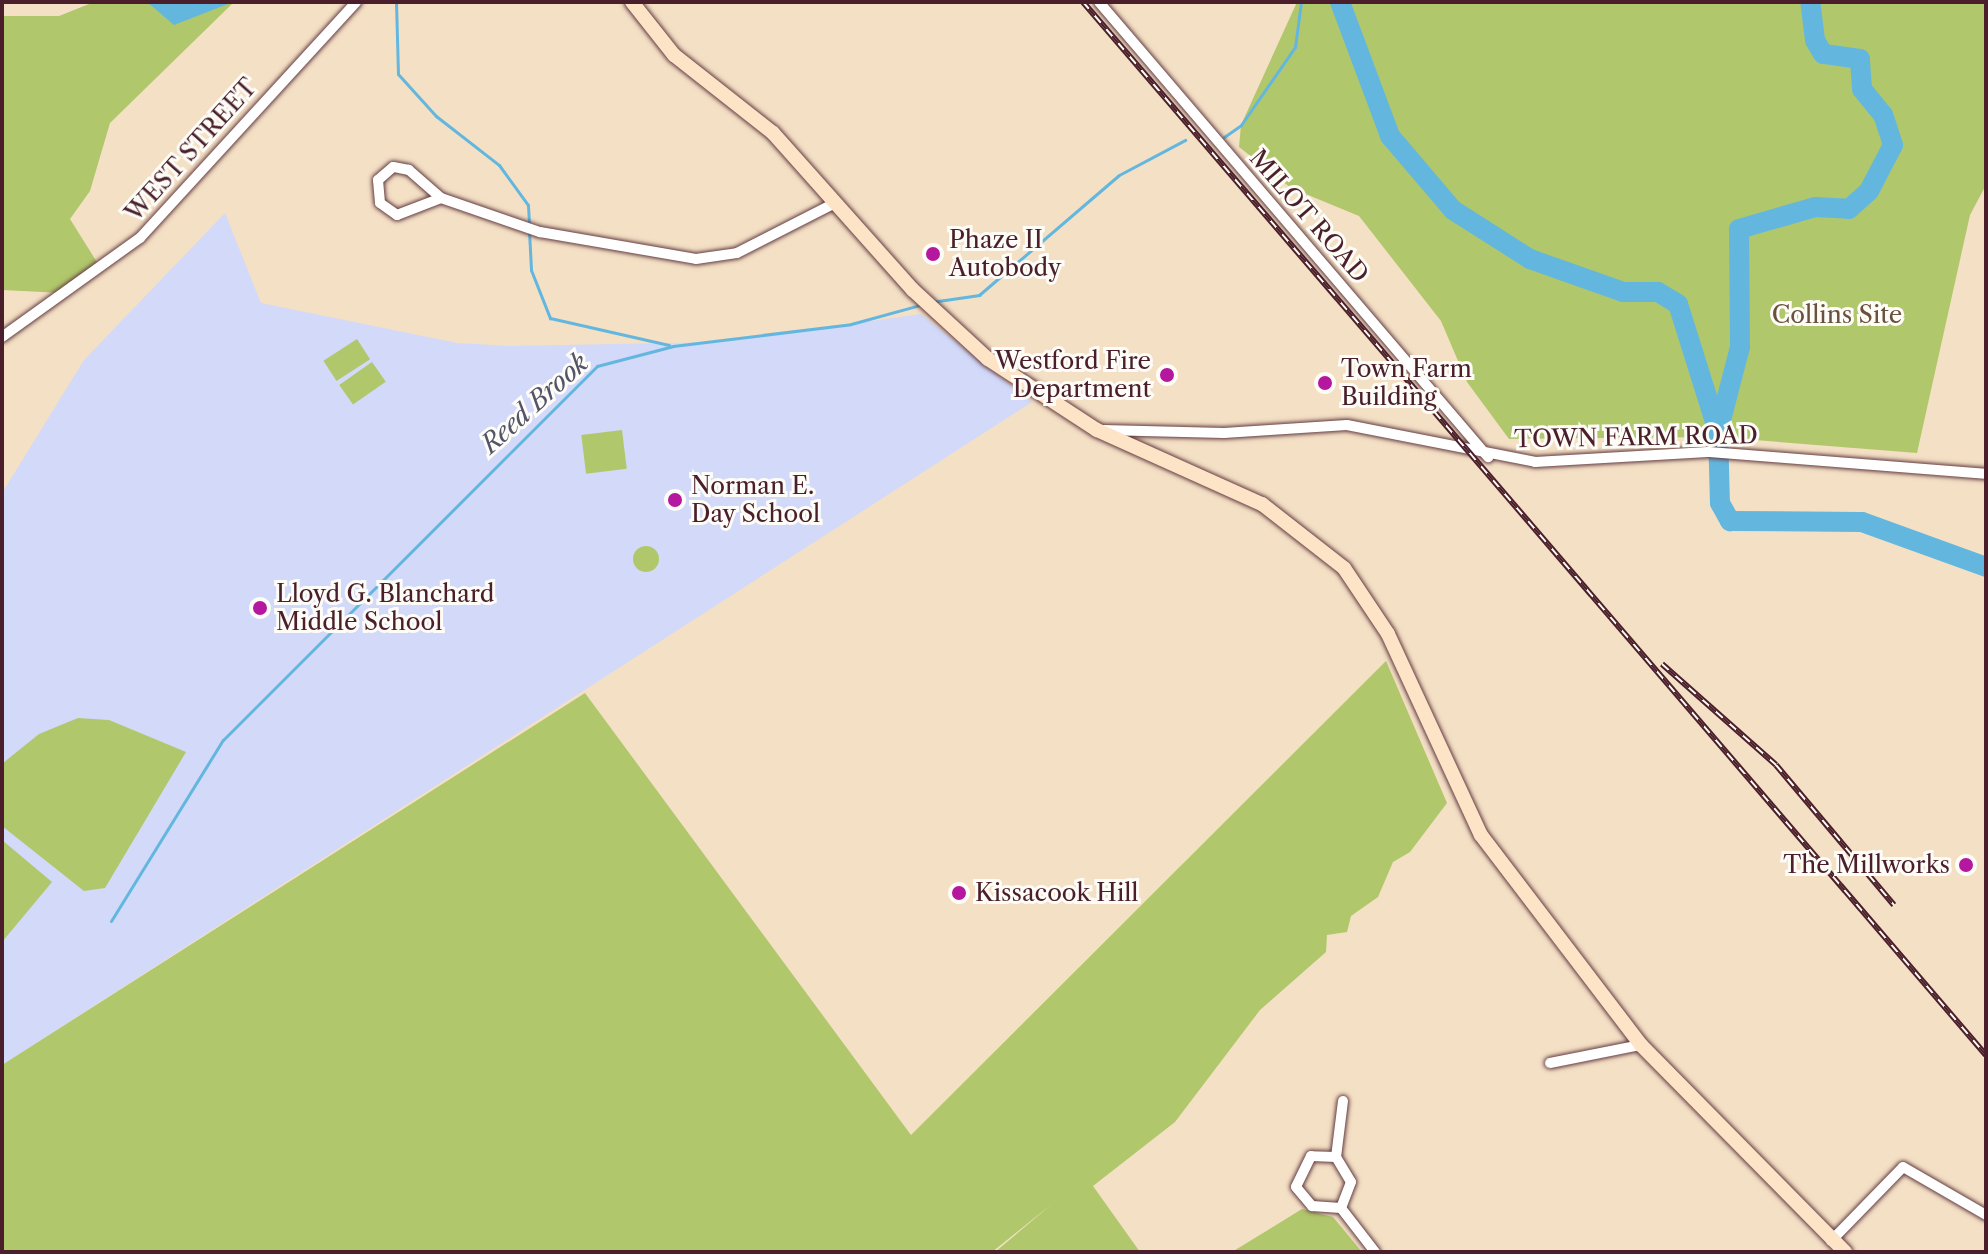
<!DOCTYPE html>
<html>
<head>
<meta charset="utf-8">
<style>
	body { margin:0 }
	#map { position:relative; width:1988px; height:1254px; overflow:hidden; background:#f4e0c5; font-family:"Libre Caslon Text",serif }
	div>[style] { position:absolute }
	[style*='--x'] { left:calc(var(--x)*1px); top:calc(var(--y)*1px); width:calc(var(--w)*1px); rotate:calc(var(--a)*1deg) }
	.built>* { inset:0; background:#d2d9f9 }
	.green>* { inset:0; background:#b1c76b; transform-origin:0 0 }
	.round { border-radius:50% }
	.water>* { inset:0; background:#63b7df }
	.stream>* { height:3px; margin:-1.5px; padding:0 1.5px; transform-origin:1.5px; border-radius:1.5px; background:#63b7df }
	.river>* { height:20px; margin:-10px; padding:0 10px; transform-origin:10px; border-radius:10px; background:#63b7df }
	.roads { filter:drop-shadow(0 0 2px #643c42) drop-shadow(0 0 2px #643c42) }
	.minor>* { height:10px; margin:-5px; padding:0 5px; transform-origin:5px; border-radius:5px; background:#fff }
	.secondary>* { height:14px; margin:-7px; padding:0 7px; transform-origin:7px; border-radius:7px; background:#fee4c6 }
	.rail>* { height:6px; margin-top:-3px; transform-origin:0; background:repeating-linear-gradient(90deg,#fdfcf7 0 9px,#4a1f2b 0 18px); box-sizing:border-box; border-block:2px solid #4a1f2b }
	.dots>* { width:22px; height:22px; translate:-50% -50%; box-sizing:border-box; border:4px solid #fdfcf7; border-radius:50% }
	span { translate:-50% -50%; white-space:nowrap; text-align:center; line-height:1.15; -webkit-text-stroke:6px #fdfcf7; paint-order:stroke }
	.street-label { font-size:24px; color:#4a1f2b }
	.poi-label { font-size:24px; color:#4a1f2b }
	.left { translate:0 -50%; text-align:left }
	.right { translate:-100% -50%; text-align:right }
	.park-label { font-size:24px; color:#69513e }
	.water-label { font-size:26px; color:#53546a; font-style:italic }
	.frame { position:absolute; inset:0; border:4px solid #4a1f2b; pointer-events:none }
</style>
</head>
<body>
<div id="map">
	<div class="built">
		<div style="clip-path:polygon(225px 213px,261px 303px,457px 343px,511px 346px,721px 342px,921px 314px,1032px 402px,2px 1065px,2px 493px,84px 360px)"></div>
	</div>
	<div class="green">
		<div style="clip-path:polygon(94px 2px,234px 2px,110px 123px,90px 191px,70px 219px,100px 267px,63px 293px,2px 290px,2px 16px,59px 16px)"></div>
		<div style="clip-path:polygon(1297px 2px,1986px 2px,1986px 185px,1970px 215px,1917px 453px,1717px 437px,1509px 439px,1467px 382px,1441px 321px,1359px 216px,1291px 188px,1239px 147px,1241px 125px)"></div>
		<div style="left:357px;top:339px;width:24px;height:40px;rotate:57deg"></div>
		<div style="left:372px;top:362px;width:24px;height:40px;rotate:55deg"></div>
		<div style="left:622px;top:430px;width:39px;height:41px;rotate:83deg"></div>
		<div class="round" style="left:633px;top:546px;width:26px;height:26px"></div>
		<div style="clip-path:polygon(1386px 661px,1447px 803px,1410px 852px,1393px 862px,1378px 897px,1351px 916px,1347px 932px,1327px 935px,1326px 952px,1260px 1010px,1175px 1122px,1093px 1186px,1140px 1252px,995px 1252px,1052px 1204px,992px 1252px,2px 1252px,2px 1065px,585px 693px,911px 1135px)"></div>
		<div style="clip-path:polygon(78px 718px,109px 720px,186px 752px,105px 888px,84px 891px,2px 826px,3px 763px,39px 734px)"></div>
		<div style="clip-path:polygon(2px 840px,52px 882px,2px 942px)"></div>
		<div style="clip-path:polygon(1302px 1209px,1333px 1217px,1362px 1252px,1232px 1252px)"></div>
	</div>
	<div class="water">
		<div style="clip-path:polygon(147px 2px,233px 2px,174px 25px)"></div>
	</div>
	<div class="stream">
		<div style="--x:396;--y:2;--w:72;--a:88.4"></div>
		<div style="--x:398;--y:74;--w:57;--a:47.9"></div>
		<div style="--x:436;--y:116;--w:80;--a:37.9"></div>
		<div style="--x:499;--y:165;--w:49;--a:54.1"></div>
		<div style="--x:528;--y:205;--w:19;--a:87"></div>
		<div style="--x:1224;--y:137;--w:21;--a:-35"></div>
		<div style="--x:1241;--y:125;--w:95;--a:-55.3"></div>
		<div style="--x:1295;--y:47;--w:45;--a:-82.4"></div>
		<div style="--x:529;--y:231;--w:39;--a:87"></div>
		<div style="--x:531;--y:270;--w:52;--a:68.4"></div>
		<div style="--x:550;--y:318;--w:122;--a:12.8"></div>
		<div style="--x:931;--y:302;--w:49;--a:-8.3"></div>
		<div style="--x:979;--y:295;--w:184;--a:-40.6"></div>
		<div style="--x:1119;--y:175;--w:75;--a:-27.9"></div>
		<div style="--x:111;--y:921;--w:213;--a:-58.3"></div>
		<div style="--x:223;--y:740;--w:529;--a:-45"></div>
		<div style="--x:597;--y:366;--w:79;--a:-14.7"></div>
		<div style="--x:673;--y:346;--w:179;--a:-7"></div>
		<div style="--x:851;--y:324;--w:72;--a:-15.4"></div>
	</div>
	<div class="river">
		<div style="--x:1340;--y:2;--w:143;--a:69.5"></div>
		<div style="--x:1390;--y:136;--w:97;--a:49.6"></div>
		<div style="--x:1453;--y:210;--w:91;--a:32.5"></div>
		<div style="--x:1530;--y:259;--w:99;--a:19.5"></div>
		<div style="--x:1623;--y:292;--w:35;--a:0"></div>
		<div style="--x:1658;--y:292;--w:23;--a:31"></div>
		<div style="--x:1678;--y:304;--w:134;--a:72.6"></div>
		<div style="--x:1718;--y:432;--w:71;--a:88.4"></div>
		<div style="--x:1720;--y:503;--w:21;--a:61"></div>
		<div style="--x:1730;--y:521;--w:132;--a:0.4"></div>
		<div style="--x:1862;--y:522;--w:132;--a:19.9"></div>
		<div style="--x:1718;--y:432;--w:88;--a:-75.5"></div>
		<div style="--x:1740;--y:347;--w:118;--a:-90.5"></div>
		<div style="--x:1739;--y:229;--w:79;--a:-16.1"></div>
		<div style="--x:1815;--y:207;--w:34;--a:3"></div>
		<div style="--x:1849;--y:209;--w:27;--a:-42"></div>
		<div style="--x:1869;--y:191;--w:52;--a:-62.4"></div>
		<div style="--x:1893;--y:145;--w:32;--a:-108"></div>
		<div style="--x:1883;--y:115;--w:33;--a:-129"></div>
		<div style="--x:1862;--y:89;--w:30;--a:-94"></div>
		<div style="--x:1860;--y:59;--w:37;--a:-172"></div>
		<div style="--x:1823;--y:54;--w:16;--a:-120"></div>
		<div style="--x:1815;--y:40;--w:38;--a:-97"></div>
	</div>
	<div class="roads">
		<div class="minor">
			<div style="--x:1099;--y:2;--w:599;--a:49.47"></div>
			<div style="--x:441;--y:198;--w:43;--a:-138.8"></div>
			<div style="--x:409;--y:170;--w:16;--a:-169"></div>
			<div style="--x:393;--y:167;--w:20;--a:139"></div>
			<div style="--x:378;--y:180;--w:23;--a:85"></div>
			<div style="--x:380;--y:203;--w:21;--a:35"></div>
			<div style="--x:397;--y:215;--w:47;--a:-21.1"></div>
			<div style="--x:441;--y:198;--w:105;--a:19"></div>
			<div style="--x:540;--y:232;--w:158;--a:9.8"></div>
			<div style="--x:696;--y:259;--w:41;--a:-8.3"></div>
			<div style="--x:737;--y:253;--w:110;--a:-27"></div>
			<div style="--x:2;--y:337;--w:170;--a:-35.7"></div>
			<div style="--x:140;--y:238;--w:320;--a:-47.5"></div>
			<div style="--x:1103;--y:430;--w:121;--a:1.4"></div>
			<div style="--x:1224;--y:433;--w:123;--a:-3.7"></div>
			<div style="--x:1347;--y:425;--w:192;--a:11.1"></div>
			<div style="--x:1535;--y:462;--w:173;--a:-3.3"></div>
			<div style="--x:1708;--y:452;--w:279;--a:4.5"></div>
			<div style="--x:1550;--y:1063;--w:93;--a:-11.2"></div>
			<div style="--x:1343;--y:1101;--w:56;--a:97.1"></div>
			<div style="--x:1336;--y:1157;--w:25;--a:-178"></div>
			<div style="--x:1311;--y:1156;--w:34;--a:116"></div>
			<div style="--x:1296;--y:1187;--w:25;--a:50"></div>
			<div style="--x:1312;--y:1206;--w:29;--a:4"></div>
			<div style="--x:1341;--y:1208;--w:56;--a:52.3"></div>
			<div style="--x:1336;--y:1157;--w:29;--a:59"></div>
			<div style="--x:1351;--y:1182;--w:28;--a:111"></div>
			<div style="--x:1831;--y:1241;--w:103;--a:-45.8"></div>
			<div style="--x:1903;--y:1167;--w:96;--a:30"></div>
		</div>
		<div class="secondary">
			<div style="--x:632;--y:2;--w:68;--a:51.6"></div>
			<div style="--x:674;--y:55;--w:126;--a:38.2"></div>
			<div style="--x:773;--y:133;--w:210;--a:48.3"></div>
			<div style="--x:913;--y:290;--w:102;--a:42.6"></div>
			<div style="--x:988;--y:359;--w:130;--a:33.1"></div>
			<div style="--x:1097;--y:430;--w:181;--a:24.2"></div>
			<div style="--x:1262;--y:504;--w:104;--a:38"></div>
			<div style="--x:1344;--y:568;--w:79;--a:56.3"></div>
			<div style="--x:1388;--y:634;--w:221;--a:65.2"></div>
			<div style="--x:1481;--y:835;--w:264;--a:52.7"></div>
			<div style="--x:1641;--y:1045;--w:291;--a:45.4"></div>
		</div>
	</div>
	<div class="rail">
		<div style="--x:1083;--y:2;--w:1387;--a:49.39"></div>
		<div style="--x:1662;--y:664;--w:152;--a:41.5"></div>
		<div style="--x:1776;--y:765;--w:183;--a:49.9"></div>
	</div>
	<div class="dots">
		<div style="left:933px;top:254px;background:#b5179e"></div>
		<div style="left:1167px;top:375px;background:#b5179e"></div>
		<div style="left:1325px;top:383px;background:#b5179e"></div>
		<div style="left:675px;top:500px;background:#b5179e"></div>
		<div style="left:260px;top:608px;background:#b5179e"></div>
		<div style="left:1966px;top:865px;background:#b5179e"></div>
		<div style="left:959px;top:893px;background:#b5179e"></div>
	</div>
	<div class="street-label">
		<span style="left:191px;top:150px;rotate:-48deg">WEST STREET</span>
		<span style="left:1309px;top:216px;rotate:49deg">MILOT ROAD</span>
		<span style="left:1636px;top:437px;rotate:-1deg">TOWN FARM ROAD</span>
	</div>
	<div class="poi-label">
		<span class="left" style="left:949px;top:254px">Phaze II<br>Autobody</span>
		<span class="right" style="left:1151px;top:375px">Westford Fire<br>Department</span>
		<span class="left" style="left:1341px;top:383px">Town Farm<br>Building</span>
		<span class="left" style="left:691px;top:500px">Norman E.<br>Day School</span>
		<span class="left" style="left:276px;top:608px">Lloyd G. Blanchard<br>Middle School</span>
		<span class="right" style="left:1950px;top:865px">The Millworks</span>
		<span class="left" style="left:975px;top:893px">Kissacook Hill</span>
	</div>
	<div class="park-label">
		<span style="left:1837px;top:315px">Collins Site</span>
	</div>
	<div class="water-label">
		<span style="left:535px;top:404px;rotate:-42deg">Reed Brook</span>
	</div>
	<div class="frame"></div>
</div>
</body>
</html>
